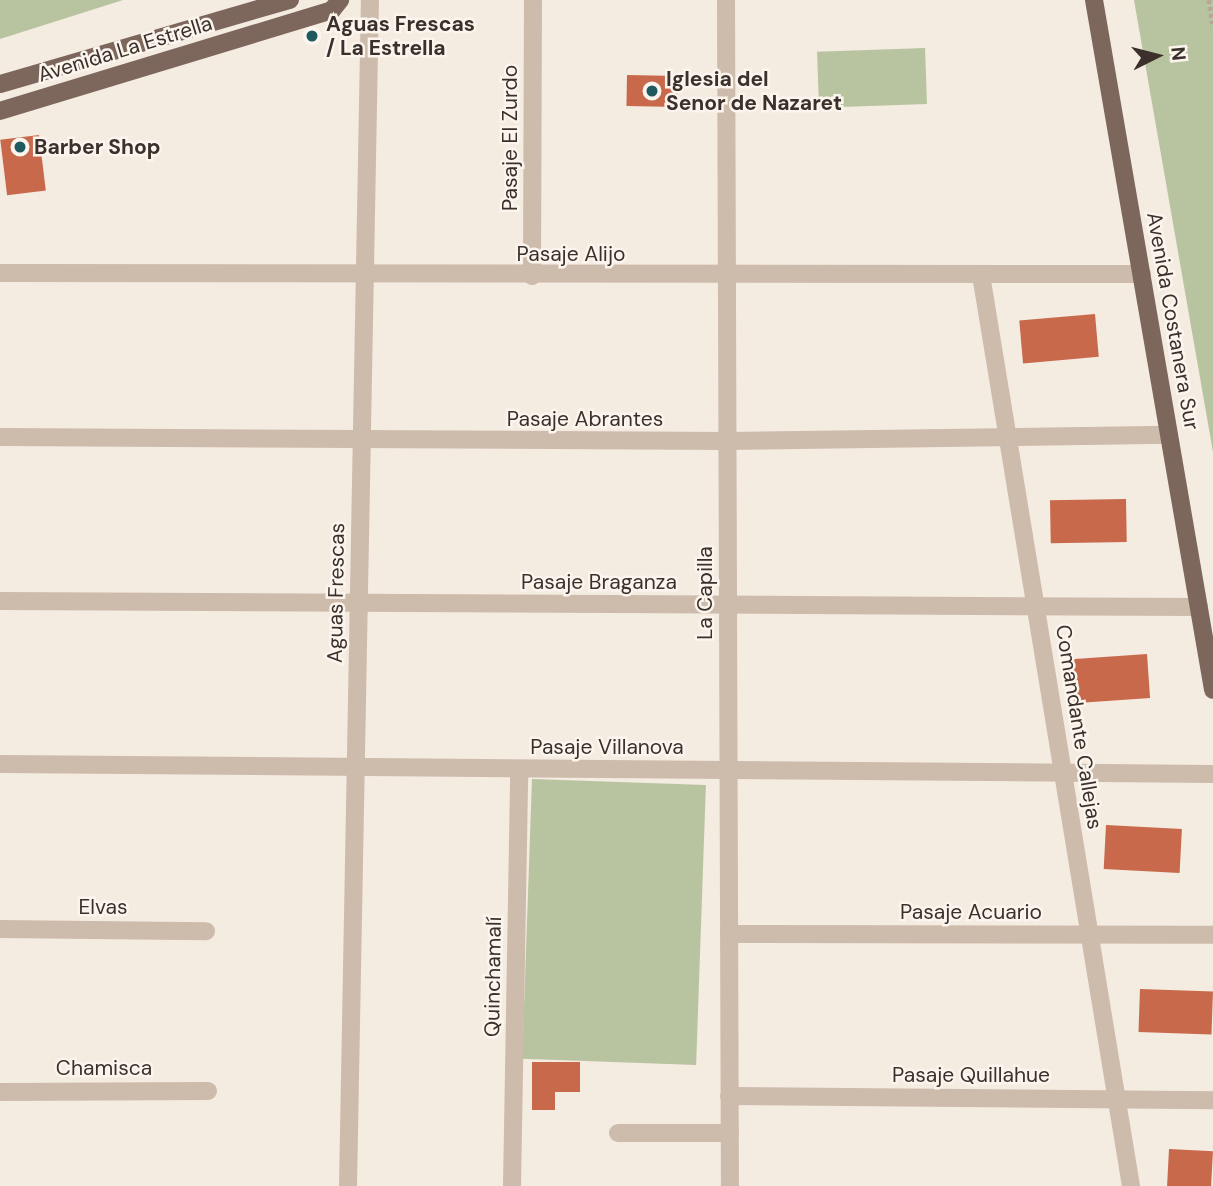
<!DOCTYPE html>
<html>
<head>
<meta charset="utf-8">
<style>
	body { margin:0 }
	#map { position:relative; width:1213px; height:1186px; overflow:hidden; background:#f4ebe1; font-family:"DM Sans",sans-serif }
	div>[style] { position:absolute }
	[style*='--x'] { left:calc(var(--x)*1px); top:calc(var(--y)*1px); width:calc(var(--w)*1px); rotate:calc(var(--a)*1deg) }
	.green>* { inset:0; background:#b8c4a0; transform-origin:0 0 }
	.building>* { inset:0; background:#c8694b; transform-origin:0 0 }
	.path>* { height:4.5px; margin-top:-2.25px; transform-origin:0; background:repeating-linear-gradient(90deg,#b9a596 0 3.5px,transparent 0 7px) }
	.minor>* { height:18px; margin:-9px; padding:0 9px; transform-origin:9px; border-radius:9px; background:#cdbbac }
	.major>* { height:18px; margin:-9px; padding:0 9px; transform-origin:9px; border-radius:9px; background:#7d675c }
	.dots>* { width:19px; height:19px; translate:-50% -50%; box-sizing:border-box; border:4px solid #fbf5ee; border-radius:50% }
	span { translate:-50% -50%; white-space:nowrap; text-align:center; line-height:1.15; -webkit-text-stroke:5px #fbf5ee; paint-order:stroke }
	.poi-label { font-size:21px; color:#3b302b; font-weight:700 }
	.left { translate:0 -50%; text-align:left }
	.street-label { font-size:21px; color:#3b302b }
	.north { position:absolute; left:1122px; top:21px; width:70px; height:70px; -webkit-text-stroke:5px #fbf5ee; paint-order:stroke; rotate:84deg; font-size:19px; font-weight:700; line-height:28px; text-align:center; color:#3b302b }
	.north::after { content:''; display:block; margin:auto; width:24px; height:32px; background:#3b302b; clip-path:polygon(50% 0,100% 100%,50% 72%,0 100%) }
</style>
</head>
<body>
<div id="map">
	<div class="green">
		<div style="clip-path:polygon(0 0,123px 0,0 39px)"></div>
		<div style="clip-path:polygon(1134px 0,1213px 0,1213px 452px)"></div>
		<div style="left:925px;top:48px;width:56px;height:108px;rotate:88deg"></div>
		<div style="left:532px;top:779px;width:174px;height:280px;rotate:2deg"></div>
	</div>
	<div class="building">
		<div style="left:627px;top:75px;width:51px;height:31px;rotate:1deg"></div>
		<div style="left:39px;top:135px;width:56px;height:39px;rotate:83deg"></div>
		<div style="left:1095px;top:314px;width:43px;height:76px;rotate:85deg"></div>
		<div style="left:1126px;top:499px;width:43px;height:76px;rotate:89deg"></div>
		<div style="left:1147px;top:654px;width:44px;height:76px;rotate:86deg"></div>
		<div style="left:1106px;top:825px;width:76px;height:44px;rotate:3deg"></div>
		<div style="left:1140px;top:989px;width:73px;height:43px;rotate:2deg"></div>
		<div style="clip-path:polygon(532px 1062px,580px 1062px,580px 1092px,555px 1092px,555px 1110px,532px 1110px)"></div>
		<div style="left:1169px;top:1149px;width:44px;height:37px;rotate:3deg"></div>
	</div>
	<div class="path">
		<div style="--x:1209;--y:0;--w:24;--a:81"></div>
	</div>
	<div class="minor">
		<div style="--x:726;--y:0;--w:1186;--a:89.81"></div>
		<div style="--x:0;--y:273;--w:1142;--a:0.05"></div>
		<div style="--x:981;--y:275;--w:923;--a:80.65"></div>
		<div style="--x:532;--y:276;--w:276;--a:-89.8"></div>
		<div style="--x:0;--y:437;--w:727;--a:0.32"></div>
		<div style="--x:727;--y:441;--w:442;--a:-0.8"></div>
		<div style="--x:0;--y:601;--w:1199;--a:0.29"></div>
		<div style="--x:0;--y:764;--w:1213;--a:0.47"></div>
		<div style="--x:0;--y:929;--w:206;--a:0.6"></div>
		<div style="--x:729;--y:934;--w:484;--a:0.1"></div>
		<div style="--x:0;--y:1092;--w:208;--a:-0.3"></div>
		<div style="--x:729;--y:1096;--w:484;--a:0.5"></div>
		<div style="--x:618;--y:1133;--w:112;--a:0"></div>
		<div style="--x:348;--y:1186;--w:1186;--a:-88.94"></div>
		<div style="--x:512;--y:1186;--w:417;--a:-89"></div>
	</div>
	<div class="major">
		<div style="--x:1094;--y:0;--w:700;--a:80.21"></div>
		<div style="--x:0;--y:84;--w:302;--a:-16.2"></div>
		<div style="--x:0;--y:111;--w:347;--a:-16.9"></div>
		<div style="--x:332;--y:10;--w:13;--a:-51"></div>
	</div>
	<div class="dots">
		<div style="left:312px;top:36px;background:#1f5a5e"></div>
		<div style="left:652px;top:91px;background:#1f5a5e"></div>
		<div style="left:20px;top:147px;background:#1f5a5e"></div>
	</div>
	<div class="poi-label">
		<span class="left" style="left:326px;top:36px">Aguas Frescas<br>/ La Estrella</span>
		<span class="left" style="left:666px;top:91px">Iglesia del<br>Senor de Nazaret</span>
		<span class="left" style="left:34px;top:147px">Barber Shop</span>
	</div>
	<div class="street-label">
		<span style="left:125px;top:49px;rotate:-17deg">Avenida La Estrella</span>
		<span style="left:510px;top:138px;rotate:-90deg">Pasaje El Zurdo</span>
		<span style="left:571px;top:254px">Pasaje Alijo</span>
		<span style="left:1173px;top:321px;rotate:80deg">Avenida Costanera Sur</span>
		<span style="left:585px;top:419px">Pasaje Abrantes</span>
		<span style="left:599px;top:582px">Pasaje Braganza</span>
		<span style="left:336px;top:593px;rotate:-89deg">Aguas Frescas</span>
		<span style="left:705px;top:593px;rotate:-90deg">La Capilla</span>
		<span style="left:1079px;top:727px;rotate:81deg">Comandante Callejas</span>
		<span style="left:607px;top:747px">Pasaje Villanova</span>
		<span style="left:103px;top:907px">Elvas</span>
		<span style="left:971px;top:912px">Pasaje Acuario</span>
		<span style="left:493px;top:977px;rotate:-89deg">Quinchamalí</span>
		<span style="left:104px;top:1068px">Chamisca</span>
		<span style="left:971px;top:1075px">Pasaje Quillahue</span>
	</div>
	<div class="north">N</div>
</div>
</body>
</html>
